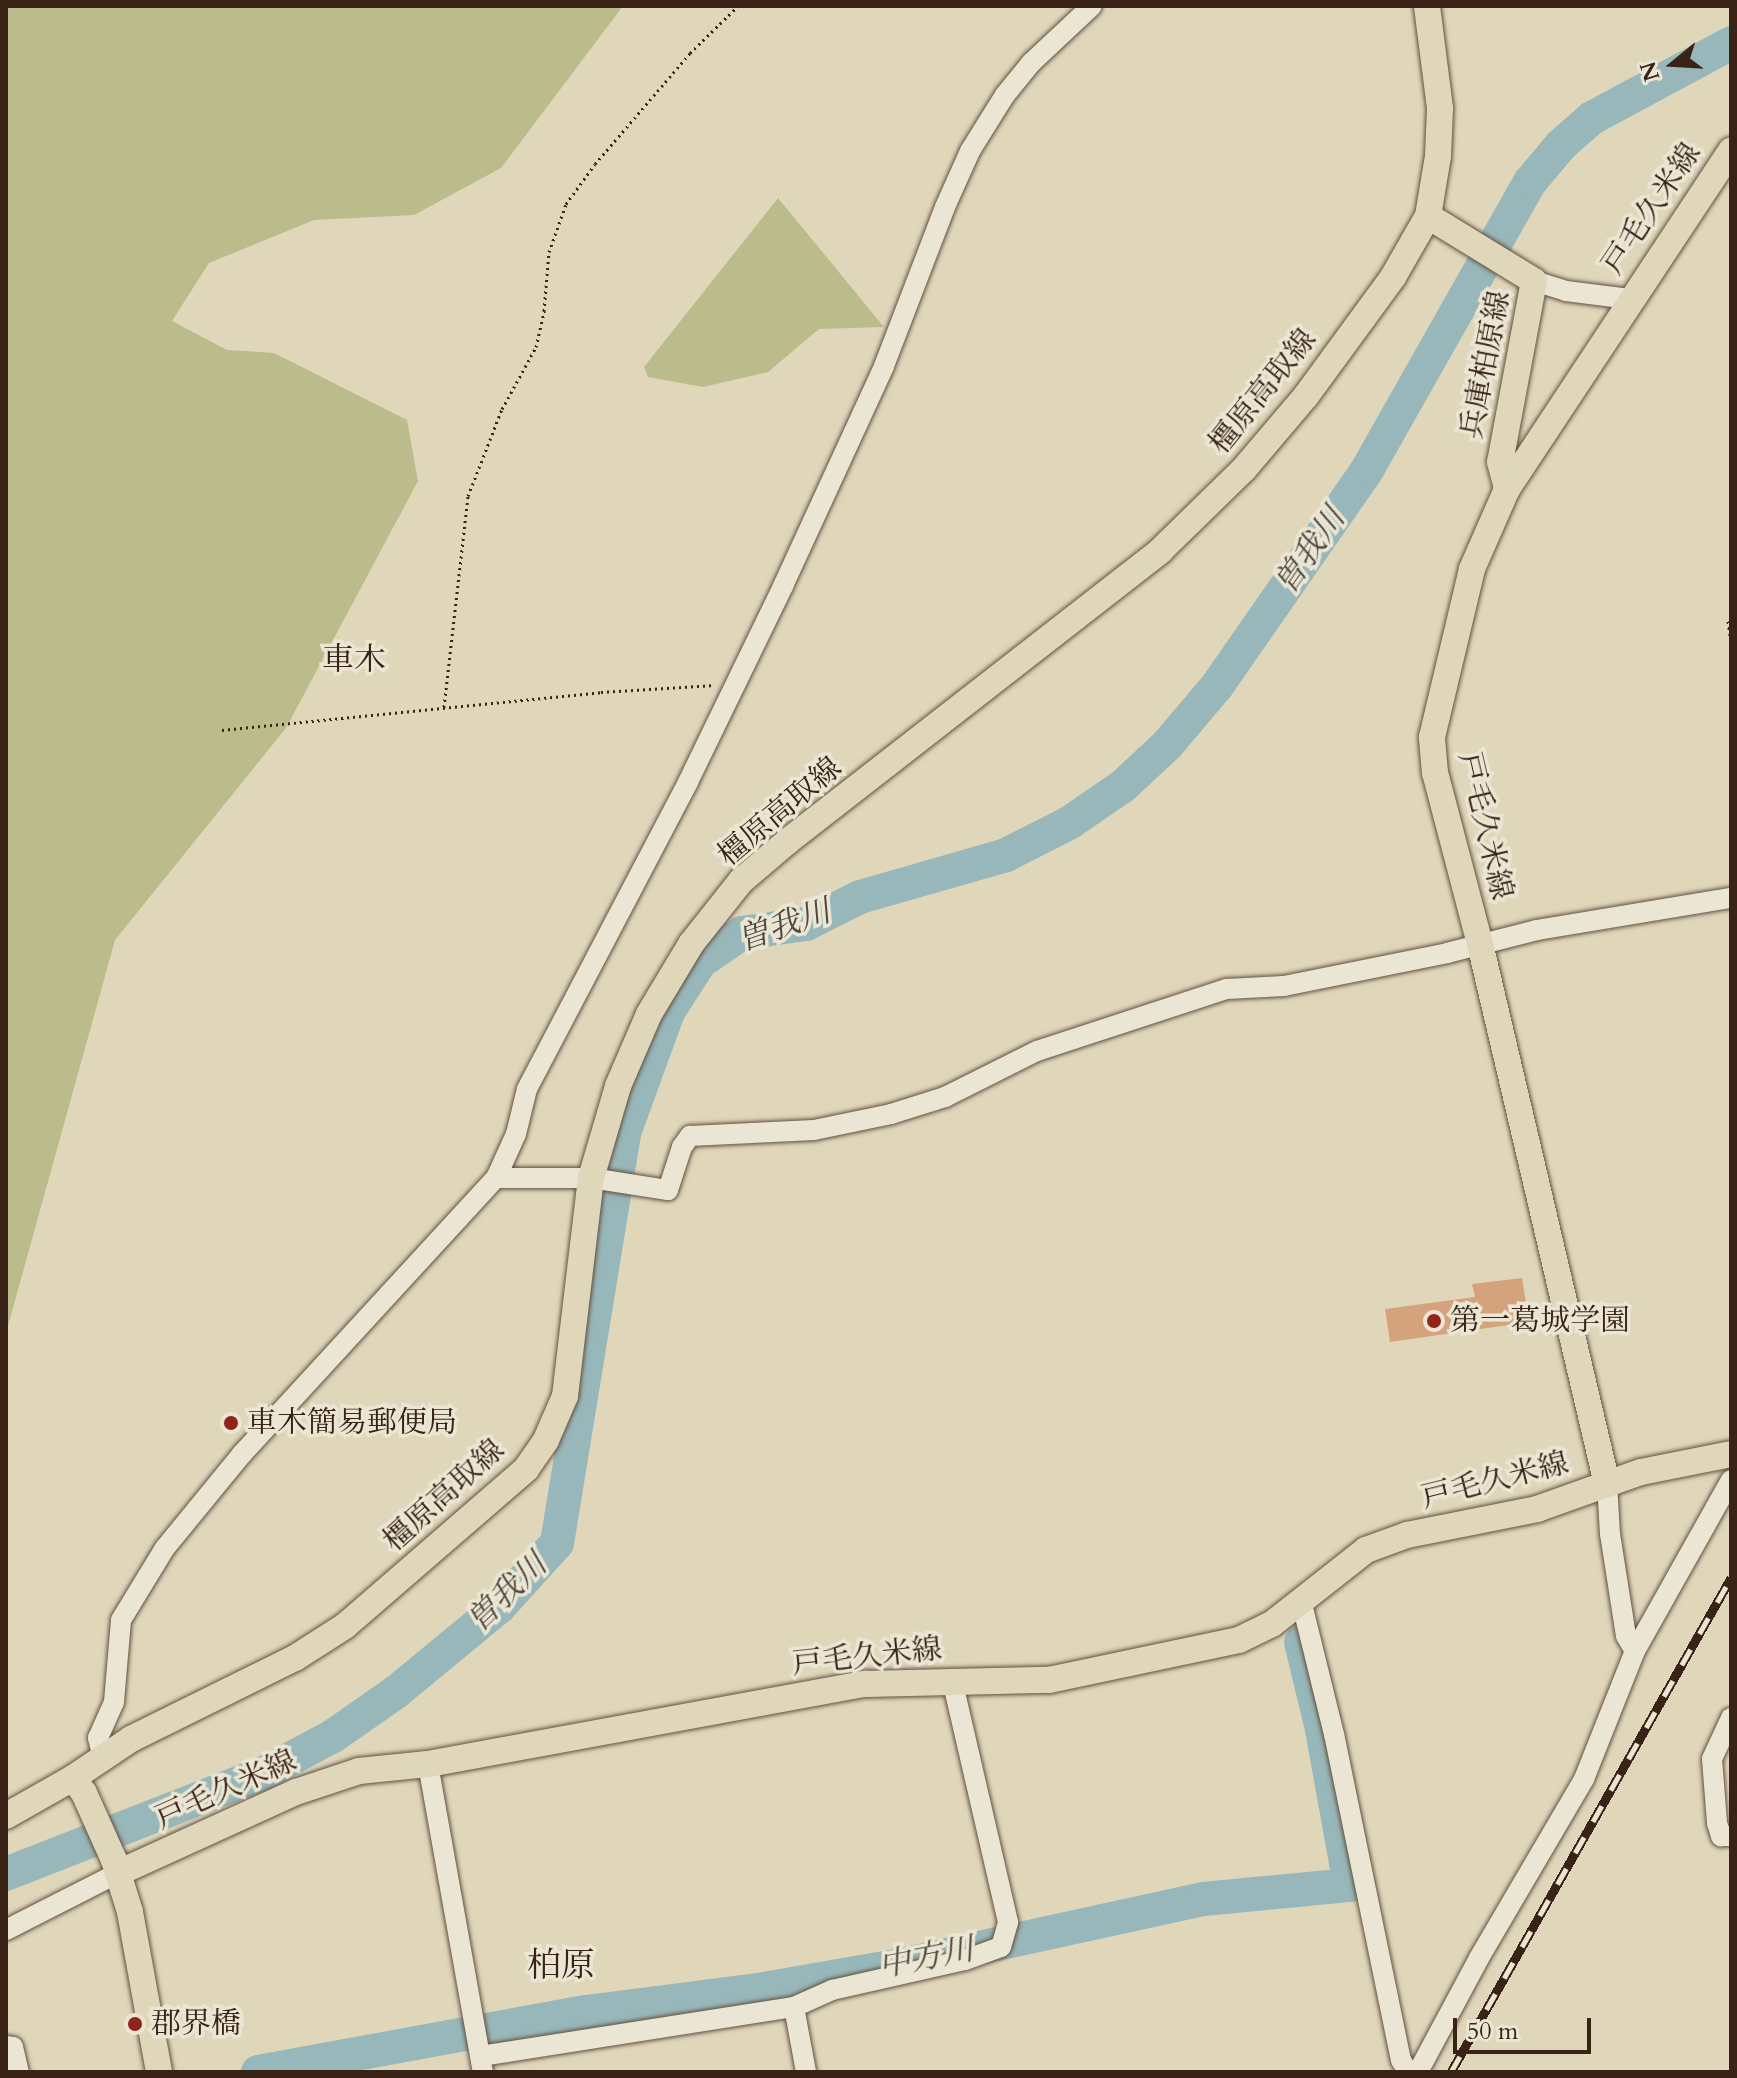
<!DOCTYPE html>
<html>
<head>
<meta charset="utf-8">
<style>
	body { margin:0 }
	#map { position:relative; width:1737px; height:2078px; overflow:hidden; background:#e0d7bb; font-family:Cardo,"Noto Serif JP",serif }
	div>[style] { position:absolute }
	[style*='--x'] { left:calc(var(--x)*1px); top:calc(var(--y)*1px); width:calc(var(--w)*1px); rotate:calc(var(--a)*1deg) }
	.green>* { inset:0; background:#babc8b }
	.river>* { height:34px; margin:-17px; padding:0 17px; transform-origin:17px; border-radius:17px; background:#98b7ba }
	.building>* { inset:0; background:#d4a27c }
	.path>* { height:3px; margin-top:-1.5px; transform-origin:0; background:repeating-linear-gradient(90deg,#382316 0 2px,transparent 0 6px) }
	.roads { filter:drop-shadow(0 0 2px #62503f) drop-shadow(0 0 2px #62503f) }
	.minor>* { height:20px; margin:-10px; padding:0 10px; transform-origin:10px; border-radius:10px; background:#ebe5d3 }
	.major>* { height:26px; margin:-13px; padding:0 13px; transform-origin:13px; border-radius:13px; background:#e0d7bb }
	.rail>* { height:9px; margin-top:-4.5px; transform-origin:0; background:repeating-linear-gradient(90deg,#ebe5d3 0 18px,#382316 0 36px); box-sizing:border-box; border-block:2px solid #382316 }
	.dots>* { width:22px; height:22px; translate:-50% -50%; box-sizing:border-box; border:4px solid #ebe5d3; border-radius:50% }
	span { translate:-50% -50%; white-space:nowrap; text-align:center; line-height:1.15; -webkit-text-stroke:7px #ebe5d3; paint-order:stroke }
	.street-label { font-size:30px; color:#382316 }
	.poi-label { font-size:30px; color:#382316 }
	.left { translate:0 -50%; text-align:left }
	.water-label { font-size:32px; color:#50483f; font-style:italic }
	.neighbourhood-label { font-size:32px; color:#382316 }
	.quarter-label { font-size:34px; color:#382316 }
	.frame { position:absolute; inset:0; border:8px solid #382316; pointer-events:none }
	.north { position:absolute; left:1633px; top:24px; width:80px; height:80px; -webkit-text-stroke:6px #ebe5d3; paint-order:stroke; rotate:252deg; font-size:22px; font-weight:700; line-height:32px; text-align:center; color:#382316 }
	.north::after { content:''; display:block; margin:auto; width:28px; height:36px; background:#382316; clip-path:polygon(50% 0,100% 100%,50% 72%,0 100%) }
	.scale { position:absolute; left:1453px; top:2018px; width:138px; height:36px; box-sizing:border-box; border:4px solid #382316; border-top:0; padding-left:10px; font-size:24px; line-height:28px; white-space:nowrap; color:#382316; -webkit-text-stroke:6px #ebe5d3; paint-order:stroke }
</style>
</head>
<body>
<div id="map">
	<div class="green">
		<div style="clip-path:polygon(6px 6px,623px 6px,501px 168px,414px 215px,314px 220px,209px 263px,172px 321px,227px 350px,274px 353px,407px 420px,418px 481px,286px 728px,115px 940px,6px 1333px)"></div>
		<div style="clip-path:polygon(778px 198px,884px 327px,819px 329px,768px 372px,703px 387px,648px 377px,644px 367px)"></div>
	</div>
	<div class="river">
		<div style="--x:6;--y:1874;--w:277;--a:-21.4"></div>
		<div style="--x:264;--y:1773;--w:78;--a:-28.2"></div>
		<div style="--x:333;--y:1736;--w:77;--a:-34.9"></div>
		<div style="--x:396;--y:1692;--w:134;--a:-39.5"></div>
		<div style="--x:499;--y:1607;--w:86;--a:-47.8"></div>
		<div style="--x:557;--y:1543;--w:415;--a:-80.7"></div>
		<div style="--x:624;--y:1133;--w:129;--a:-70"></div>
		<div style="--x:668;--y:1012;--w:59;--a:-57.4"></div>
		<div style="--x:700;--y:962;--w:51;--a:-34.6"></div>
		<div style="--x:742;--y:933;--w:65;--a:-8"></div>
		<div style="--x:806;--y:924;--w:60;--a:-26.6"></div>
		<div style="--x:860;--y:897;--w:152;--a:-16"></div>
		<div style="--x:1006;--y:855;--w:71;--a:-26.9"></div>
		<div style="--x:1069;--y:823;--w:65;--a:-34.4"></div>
		<div style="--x:1123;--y:786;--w:60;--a:-43"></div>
		<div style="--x:1167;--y:745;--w:77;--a:-49.7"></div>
		<div style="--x:1217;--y:686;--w:263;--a:-55.2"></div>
		<div style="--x:1367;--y:470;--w:331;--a:-60.5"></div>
		<div style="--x:1530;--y:182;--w:48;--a:-50"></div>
		<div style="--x:1561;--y:145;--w:41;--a:-41.1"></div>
		<div style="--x:1592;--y:118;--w:158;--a:-28.3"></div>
		<div style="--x:258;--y:2072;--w:333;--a:-10.4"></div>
		<div style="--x:586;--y:2012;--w:173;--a:-7.3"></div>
		<div style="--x:758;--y:1990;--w:140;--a:-9.9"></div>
		<div style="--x:896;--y:1966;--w:315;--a:-12.3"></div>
		<div style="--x:1204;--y:1899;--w:147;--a:-5.5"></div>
		<div style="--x:1350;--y:1885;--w:158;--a:-100.2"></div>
		<div style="--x:1322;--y:1729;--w:89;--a:-103.6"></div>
	</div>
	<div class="building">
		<div style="clip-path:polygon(1522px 1278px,1529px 1322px,1390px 1342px,1385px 1309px,1475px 1297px,1472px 1284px)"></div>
	</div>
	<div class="path">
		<div style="--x:1731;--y:620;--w:3;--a:162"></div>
		<div style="--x:1728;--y:621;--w:22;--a:82"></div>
		<div style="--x:444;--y:707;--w:212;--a:-83.5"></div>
		<div style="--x:468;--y:496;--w:93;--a:-68.7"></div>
		<div style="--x:502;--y:409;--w:71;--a:-61.3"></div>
		<div style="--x:536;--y:347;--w:37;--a:-77"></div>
		<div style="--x:544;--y:311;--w:59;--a:-85.2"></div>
		<div style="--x:549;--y:252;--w:51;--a:-70.5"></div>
		<div style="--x:566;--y:204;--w:49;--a:-54.1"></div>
		<div style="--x:595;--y:164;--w:146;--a:-49.4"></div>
		<div style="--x:690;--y:53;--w:67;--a:-44.4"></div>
		<div style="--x:222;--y:730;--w:381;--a:-5.7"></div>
		<div style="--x:601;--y:692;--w:114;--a:-3.5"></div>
	</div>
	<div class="roads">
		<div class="minor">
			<div style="--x:1534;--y:281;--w:34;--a:17"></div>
			<div style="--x:1566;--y:291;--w:64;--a:7.2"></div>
			<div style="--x:496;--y:1178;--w:95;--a:0"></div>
			<div style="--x:591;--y:1178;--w:78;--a:8.9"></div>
			<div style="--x:668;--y:1190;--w:45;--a:-72"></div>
			<div style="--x:682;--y:1147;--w:14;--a:-54"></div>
			<div style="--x:690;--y:1136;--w:124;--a:-2.8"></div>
			<div style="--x:814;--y:1130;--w:79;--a:-11.7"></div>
			<div style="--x:891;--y:1114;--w:57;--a:-17.5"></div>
			<div style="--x:945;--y:1097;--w:103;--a:-26.6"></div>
			<div style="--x:1037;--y:1051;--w:200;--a:-18.1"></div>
			<div style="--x:1227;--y:989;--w:57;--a:-3"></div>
			<div style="--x:1284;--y:986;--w:166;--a:-11.4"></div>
			<div style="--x:1447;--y:953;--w:93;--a:-14.3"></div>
			<div style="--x:1537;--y:930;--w:197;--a:-9.4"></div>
			<div style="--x:1301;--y:1600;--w:138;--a:76.2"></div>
			<div style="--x:1334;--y:1734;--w:333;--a:78.4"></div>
			<div style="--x:1401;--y:2060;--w:14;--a:60"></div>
			<div style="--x:1635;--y:1651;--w:196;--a:-60.7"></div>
			<div style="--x:1731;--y:1718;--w:45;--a:114.9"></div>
			<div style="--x:1712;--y:1759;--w:64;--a:85.5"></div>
			<div style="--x:1717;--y:1823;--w:14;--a:73"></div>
			<div style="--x:1721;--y:1836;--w:10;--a:0"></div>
			<div style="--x:103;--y:1758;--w:21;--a:-104"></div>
			<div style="--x:98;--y:1738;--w:39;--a:-66"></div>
			<div style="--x:114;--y:1702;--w:82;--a:-85.1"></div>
			<div style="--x:121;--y:1620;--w:84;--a:-58.6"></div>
			<div style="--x:165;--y:1548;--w:122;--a:-50.7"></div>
			<div style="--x:242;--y:1454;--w:375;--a:-47.4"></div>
			<div style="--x:496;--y:1178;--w:48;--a:-65.6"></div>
			<div style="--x:516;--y:1134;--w:46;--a:-76.3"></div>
			<div style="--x:527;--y:1089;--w:347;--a:-62.3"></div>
			<div style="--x:688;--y:782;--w:218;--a:-64.1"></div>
			<div style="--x:783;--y:586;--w:242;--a:-65.3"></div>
			<div style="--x:884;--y:366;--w:170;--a:-69"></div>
			<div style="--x:945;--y:207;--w:61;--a:-65.9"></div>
			<div style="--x:970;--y:151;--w:66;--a:-58"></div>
			<div style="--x:1005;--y:95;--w:41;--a:-50.9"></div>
			<div style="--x:1031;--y:63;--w:83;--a:-43.1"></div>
			<div style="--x:428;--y:1764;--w:313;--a:79.9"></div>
			<div style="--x:6;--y:1930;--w:126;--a:-27"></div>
			<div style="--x:794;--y:2007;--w:66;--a:79.5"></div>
			<div style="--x:6;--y:2046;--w:7;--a:8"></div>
			<div style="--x:13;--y:2047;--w:26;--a:77"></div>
			<div style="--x:481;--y:2056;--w:317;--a:-8.9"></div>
			<div style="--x:794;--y:2007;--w:42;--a:-24.1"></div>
			<div style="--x:832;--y:1990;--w:136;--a:-12.7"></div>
			<div style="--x:965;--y:1960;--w:38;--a:-20"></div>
			<div style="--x:1001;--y:1947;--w:26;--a:-74"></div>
			<div style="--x:1008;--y:1922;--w:249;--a:-103"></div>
			<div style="--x:1418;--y:2072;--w:129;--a:-61.8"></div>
			<div style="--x:1479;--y:1958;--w:208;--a:-59.6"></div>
			<div style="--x:1584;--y:1779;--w:138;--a:-68.3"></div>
			<div style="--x:1635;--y:1651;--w:17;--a:-121"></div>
			<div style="--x:1626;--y:1636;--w:103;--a:-98.9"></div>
			<div style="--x:1610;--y:1534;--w:50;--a:-93.4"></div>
		</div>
		<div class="major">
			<div style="--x:1428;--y:216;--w:124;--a:31.5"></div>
			<div style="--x:1534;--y:281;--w:184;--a:100.6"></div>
			<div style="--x:1500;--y:462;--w:28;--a:75"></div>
			<div style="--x:1607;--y:1484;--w:555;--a:-103.23"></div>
			<div style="--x:1480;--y:944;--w:177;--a:-104.7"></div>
			<div style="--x:1435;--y:773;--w:36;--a:-95"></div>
			<div style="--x:1432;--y:737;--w:173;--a:-76.6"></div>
			<div style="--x:1472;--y:569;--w:87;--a:-66.4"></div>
			<div style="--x:1507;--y:489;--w:406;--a:-56.5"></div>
			<div style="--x:73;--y:1778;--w:19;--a:54"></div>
			<div style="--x:84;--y:1793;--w:73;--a:65.9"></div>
			<div style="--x:114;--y:1860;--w:54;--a:72.9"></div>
			<div style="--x:130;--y:1912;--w:163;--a:79.7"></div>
			<div style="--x:6;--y:1816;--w:77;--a:-29.6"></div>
			<div style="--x:73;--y:1778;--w:70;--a:-33.9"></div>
			<div style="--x:131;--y:1739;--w:183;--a:-26.3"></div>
			<div style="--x:295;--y:1658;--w:59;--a:-32.6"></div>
			<div style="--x:345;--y:1626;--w:240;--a:-40.9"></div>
			<div style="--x:526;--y:1469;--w:35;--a:-55"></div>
			<div style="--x:546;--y:1440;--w:48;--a:-66.6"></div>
			<div style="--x:565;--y:1396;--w:220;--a:-83.2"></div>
			<div style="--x:591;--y:1178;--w:96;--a:-73.6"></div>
			<div style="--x:618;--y:1086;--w:78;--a:-66.7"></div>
			<div style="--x:649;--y:1014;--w:82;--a:-59"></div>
			<div style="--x:691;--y:944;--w:80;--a:-51.6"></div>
			<div style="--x:741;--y:881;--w:62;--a:-40.4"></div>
			<div style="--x:788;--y:841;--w:472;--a:-37.9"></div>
			<div style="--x:1160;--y:551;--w:117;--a:-44.3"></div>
			<div style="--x:1244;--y:469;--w:96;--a:-49.7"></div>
			<div style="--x:1306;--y:396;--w:147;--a:-53.8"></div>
			<div style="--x:1393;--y:277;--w:70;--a:-60.2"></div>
			<div style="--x:1428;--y:216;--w:61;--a:-80.5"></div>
			<div style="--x:1438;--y:156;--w:48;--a:-87.6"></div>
			<div style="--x:1440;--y:108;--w:103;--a:-97.3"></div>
			<div style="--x:118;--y:1873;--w:196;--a:-24.5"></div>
			<div style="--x:296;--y:1792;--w:66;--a:-18.4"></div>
			<div style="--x:359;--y:1771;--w:69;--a:-5.8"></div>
			<div style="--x:428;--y:1764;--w:445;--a:-10.4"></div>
			<div style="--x:866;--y:1684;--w:183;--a:-1.3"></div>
			<div style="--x:1049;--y:1680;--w:194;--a:-11.9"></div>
			<div style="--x:1239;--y:1640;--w:37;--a:-26"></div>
			<div style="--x:1272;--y:1624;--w:120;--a:-38.2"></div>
			<div style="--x:1366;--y:1550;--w:44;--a:-20.1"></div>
			<div style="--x:1407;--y:1535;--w:133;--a:-11.3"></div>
			<div style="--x:1537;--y:1509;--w:110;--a:-19.6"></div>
			<div style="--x:1641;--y:1472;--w:92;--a:-11.3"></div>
		</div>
	</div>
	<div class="rail">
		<div style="--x:1451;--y:2072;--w:568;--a:-60.46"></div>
	</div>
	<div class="dots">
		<div style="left:1434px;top:1321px;background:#8f2418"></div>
		<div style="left:231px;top:1423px;background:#8f2418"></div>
		<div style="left:135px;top:2024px;background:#8f2418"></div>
	</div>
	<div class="street-label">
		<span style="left:1652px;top:209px;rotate:-56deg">戸毛久米線</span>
		<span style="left:1486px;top:365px;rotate:-79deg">兵庫柏原線</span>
		<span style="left:1263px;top:392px;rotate:-51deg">橿原高取線</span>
		<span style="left:780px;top:812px;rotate:-40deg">橿原高取線</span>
		<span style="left:1485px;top:826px;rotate:77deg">戸毛久米線</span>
		<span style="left:1495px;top:1481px;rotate:-14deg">戸毛久米線</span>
		<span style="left:444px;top:1496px;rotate:-42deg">橿原高取線</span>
		<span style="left:867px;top:1657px;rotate:-6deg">戸毛久米線</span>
		<span style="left:226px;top:1790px;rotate:-24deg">戸毛久米線</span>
	</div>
	<div class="poi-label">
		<span class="left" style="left:1450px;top:1321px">第一葛城学園</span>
		<span class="left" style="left:247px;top:1423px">車木簡易郵便局</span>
		<span class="left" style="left:151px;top:2024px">郡界橋</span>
	</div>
	<div class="water-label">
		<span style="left:1310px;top:551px;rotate:-55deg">曽我川</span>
		<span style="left:784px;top:926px;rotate:-19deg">曽我川</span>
		<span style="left:507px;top:1593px;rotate:-44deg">曽我川</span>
		<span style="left:926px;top:1958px;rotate:-11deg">中方川</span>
	</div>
	<div class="neighbourhood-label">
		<span style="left:354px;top:660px">車木</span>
	</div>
	<div class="quarter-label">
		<span style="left:561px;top:1966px">柏原</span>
	</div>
	<div class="frame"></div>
	<div class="north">N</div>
	<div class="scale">50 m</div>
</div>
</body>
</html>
